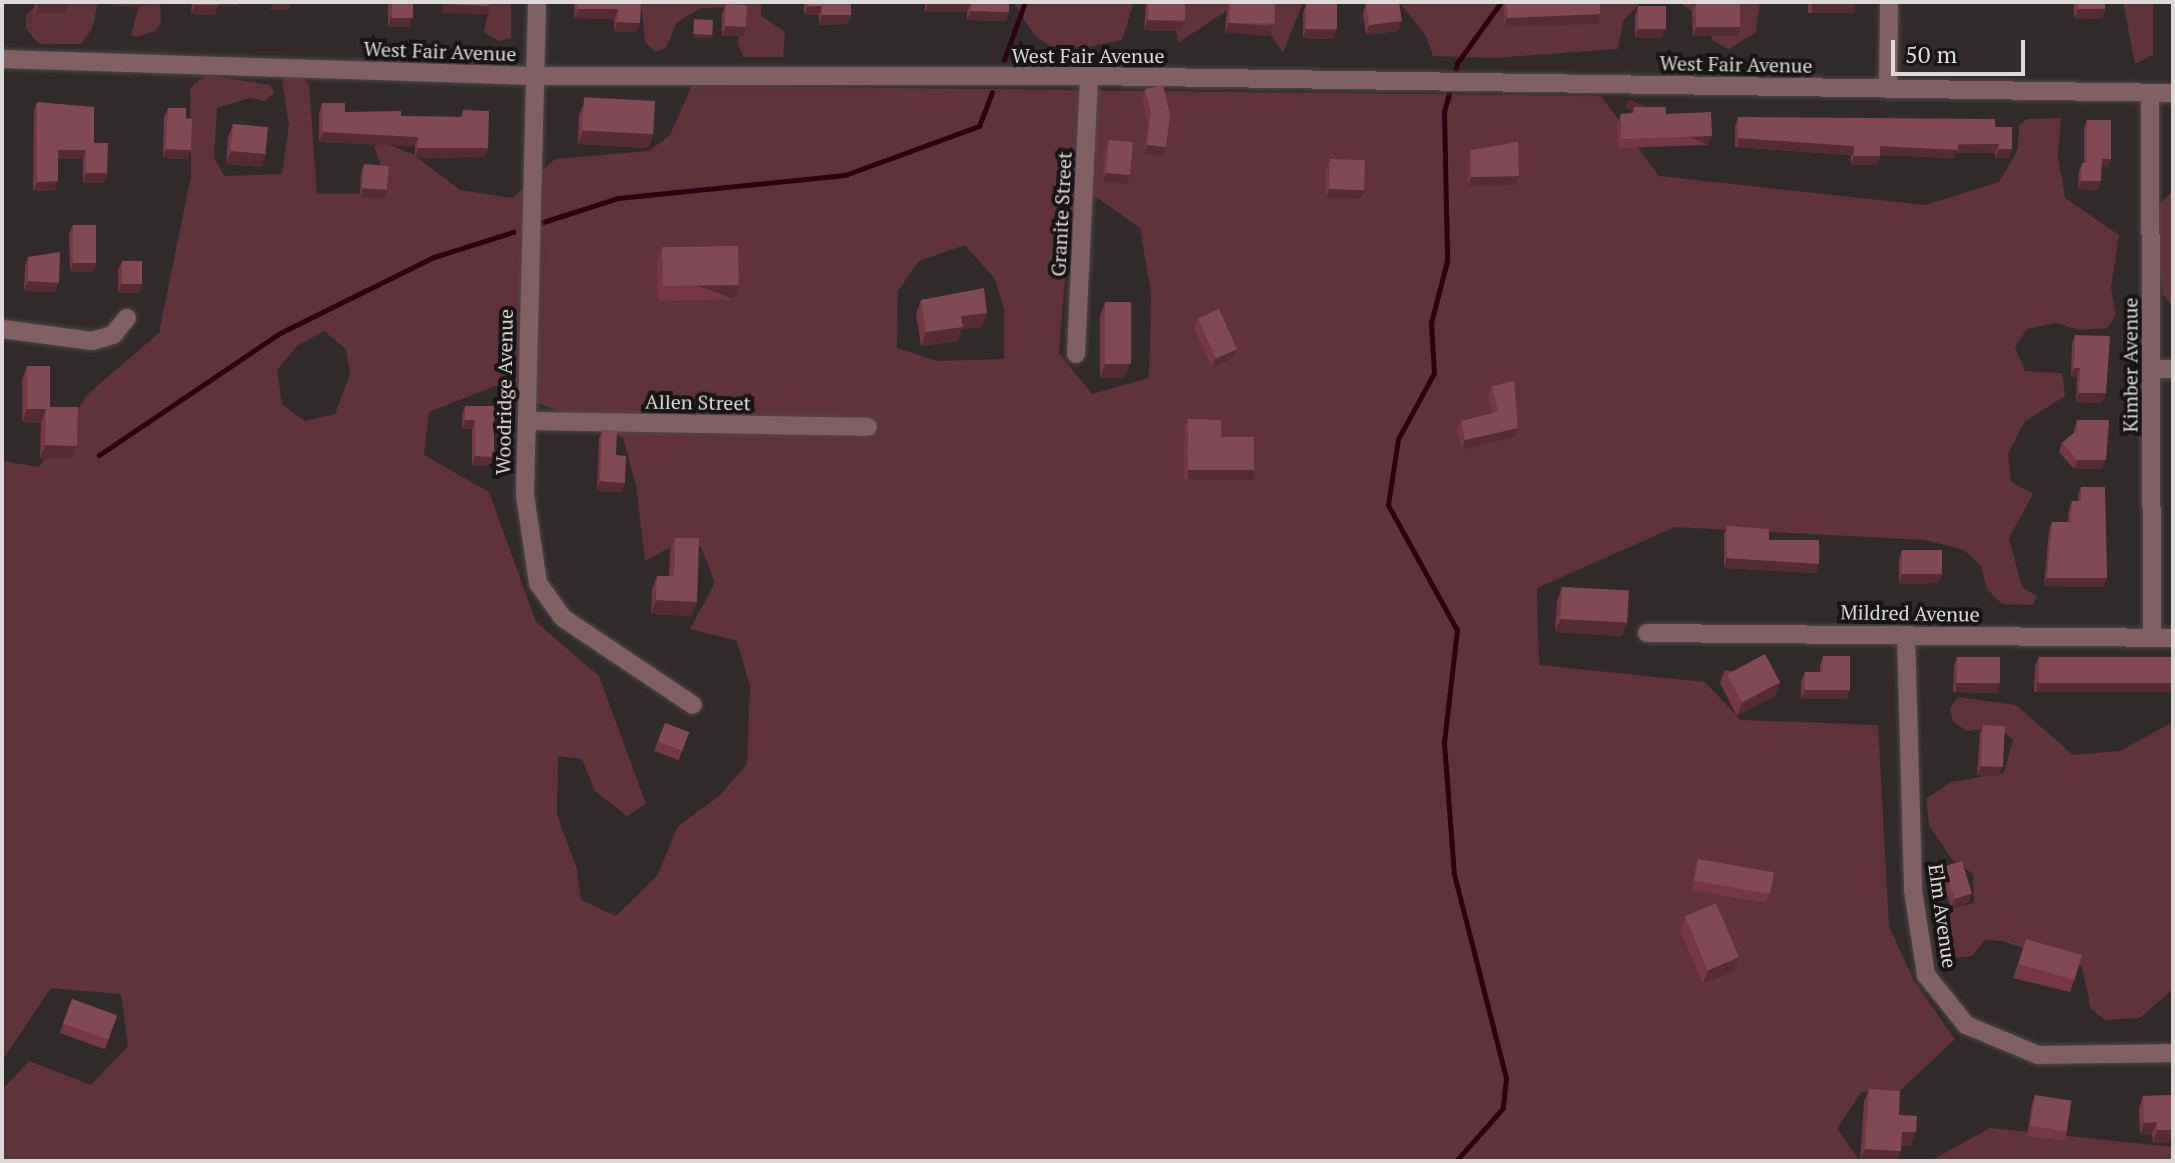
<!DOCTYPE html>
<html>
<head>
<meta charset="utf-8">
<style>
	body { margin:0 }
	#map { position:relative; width:2175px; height:1163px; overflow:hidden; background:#322b2c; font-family:"PT Serif",serif }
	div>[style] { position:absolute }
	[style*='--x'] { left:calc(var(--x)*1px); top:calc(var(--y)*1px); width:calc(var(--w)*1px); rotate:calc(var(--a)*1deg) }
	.green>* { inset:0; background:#60323b }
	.stream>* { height:5px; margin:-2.5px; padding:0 2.5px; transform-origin:2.5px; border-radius:2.5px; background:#2f010e }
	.roads { filter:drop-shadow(0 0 2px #4e4748) drop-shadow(0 0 2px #4e4748) }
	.minor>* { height:18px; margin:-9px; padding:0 9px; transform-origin:9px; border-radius:9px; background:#816065 }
	.wall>* { inset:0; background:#753745; transform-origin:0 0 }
	.shaded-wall>* { inset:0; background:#552b34; transform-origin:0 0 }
	.building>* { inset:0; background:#804955; transform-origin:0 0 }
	span { translate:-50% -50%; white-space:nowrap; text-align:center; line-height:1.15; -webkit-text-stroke:8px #181515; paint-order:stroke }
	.street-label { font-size:20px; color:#ded9d9 }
	.frame { position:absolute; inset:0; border:4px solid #ded9d9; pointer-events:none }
	.scale { position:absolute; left:1891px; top:40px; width:134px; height:36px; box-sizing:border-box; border:4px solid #ded9d9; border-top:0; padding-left:10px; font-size:24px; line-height:28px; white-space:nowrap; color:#ded9d9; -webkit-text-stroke:6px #181515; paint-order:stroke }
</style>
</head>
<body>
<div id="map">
	<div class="green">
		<div style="clip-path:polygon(98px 2px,92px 29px,81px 44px,39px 44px,26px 29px,26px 15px,38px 4px)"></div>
		<div style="clip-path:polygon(140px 2px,160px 2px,161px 22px,155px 31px,137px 37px,131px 35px)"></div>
		<div style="clip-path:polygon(490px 2px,511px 2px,511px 38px,499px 41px,484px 32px)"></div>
		<div style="clip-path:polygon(641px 2px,769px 2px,761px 5px,761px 16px,785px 32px,783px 57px,743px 57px,738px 43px,742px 13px,737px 7px,701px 8px,677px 22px,666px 48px,655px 52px,645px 42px)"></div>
		<div style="clip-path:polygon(1014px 2px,1134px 2px,1122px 40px,1087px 47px,1051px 47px,1034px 35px)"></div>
		<div style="clip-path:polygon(1173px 2px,1240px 2px,1178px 43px)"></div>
		<div style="clip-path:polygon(1247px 2px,1303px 2px,1283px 53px)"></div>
		<div style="clip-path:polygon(1399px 2px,1641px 2px,1623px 21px,1618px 49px,1493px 58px,1433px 56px,1426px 36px)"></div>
		<div style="clip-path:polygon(1658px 2px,1760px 2px,1756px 32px,1729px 49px,1712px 40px,1707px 21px,1680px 3px)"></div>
		<div style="clip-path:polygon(2123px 2px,2153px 2px,2153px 55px,2135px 64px)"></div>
		<div style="clip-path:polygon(evenodd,289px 73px,303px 77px,309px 85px,317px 194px,382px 194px,388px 185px,374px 146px,386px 143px,414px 155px,460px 190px,513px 198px,555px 159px,649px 151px,670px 135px,692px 86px,1601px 96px,1659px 176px,1925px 205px,1999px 182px,2018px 149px,2019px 125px,2027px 119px,2061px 118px,2058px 156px,2065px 198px,2119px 235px,2111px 288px,2116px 315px,2107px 328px,2079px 330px,2056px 323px,2027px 329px,2015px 347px,2025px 371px,2062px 373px,2065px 396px,2024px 422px,2008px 454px,2011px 482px,2033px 494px,2009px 538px,2022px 587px,2037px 596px,2033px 605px,2002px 604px,1987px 589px,1981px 566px,1964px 550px,1925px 540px,1675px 527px,1537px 588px,1539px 665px,1705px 682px,1741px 720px,1878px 725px,1889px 926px,1913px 979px,1955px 1039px,1900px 1091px,1861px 1092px,1837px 1129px,1860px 1161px,2px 1161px,2px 1090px,29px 1061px,91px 1085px,128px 1046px,121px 994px,51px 988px,2px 1061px,2px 461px,39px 467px,88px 394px,159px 333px,191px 176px,190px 88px,206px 75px,270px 85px,275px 92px,265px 101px,249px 98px,217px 108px,214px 157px,224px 176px,282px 174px,289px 125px,282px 81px,289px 73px,1096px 197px,1140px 228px,1151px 293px,1149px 378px,1092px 394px,1059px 353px,1068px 238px,1096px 197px,289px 73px,965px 245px,995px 279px,1004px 309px,1004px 359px,937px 361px,897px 348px,898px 291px,919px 261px,965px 245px,289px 73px,324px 331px,346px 349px,350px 374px,335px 414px,304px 421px,282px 404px,277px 370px,297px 346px,324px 331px,289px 73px,495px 386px,623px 437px,636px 485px,645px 561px,667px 549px,701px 547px,715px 583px,690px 629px,737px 641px,750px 686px,747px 764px,719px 796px,678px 826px,657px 876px,616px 916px,581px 900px,577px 869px,557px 815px,558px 756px,582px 759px,595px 791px,627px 816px,646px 804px,599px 676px,536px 622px,489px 492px,424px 455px,429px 412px,495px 386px)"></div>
		<div style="clip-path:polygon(2173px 191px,2173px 307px,2163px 294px,2157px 241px,2159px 204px)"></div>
		<div style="clip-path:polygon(1958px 697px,2016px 705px,2073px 755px,2120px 751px,2173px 722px,2173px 989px,2140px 1018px,2105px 1020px,2091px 1009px,2082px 967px,2002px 941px,1985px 940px,1972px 956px,1956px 958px,1941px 939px,1933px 922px,1936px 912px,1974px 903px,1973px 874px,1951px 858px,1929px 825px,1926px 799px,1951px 782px,2004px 773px,2013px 740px,1999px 727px,1967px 731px,1953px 722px,1950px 708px)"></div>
		<div style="clip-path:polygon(1990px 1128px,2173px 1147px,2173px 1161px,1930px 1161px)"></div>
	</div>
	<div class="stream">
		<div style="--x:1004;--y:60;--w:62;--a:-70.1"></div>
		<div style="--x:1454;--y:77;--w:14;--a:-78"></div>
		<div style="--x:1457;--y:63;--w:75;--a:-54.2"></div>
		<div style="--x:1451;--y:87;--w:26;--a:106"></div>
		<div style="--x:1444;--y:112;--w:149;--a:88.8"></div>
		<div style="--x:1447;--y:261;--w:64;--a:104.5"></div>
		<div style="--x:1431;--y:323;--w:50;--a:86.6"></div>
		<div style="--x:1434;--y:373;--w:75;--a:118.6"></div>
		<div style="--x:1398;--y:439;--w:67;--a:98.6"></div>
		<div style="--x:1388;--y:505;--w:143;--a:61.1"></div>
		<div style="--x:1457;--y:630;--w:113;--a:96.6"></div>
		<div style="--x:1444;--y:742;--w:132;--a:85.7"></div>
		<div style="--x:1454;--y:874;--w:211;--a:75.7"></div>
		<div style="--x:1506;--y:1078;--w:30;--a:96"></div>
		<div style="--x:1503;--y:1108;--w:71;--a:131.6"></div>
		<div style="--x:543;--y:222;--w:79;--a:-17.7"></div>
		<div style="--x:618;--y:198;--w:228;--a:-5.8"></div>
		<div style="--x:845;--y:175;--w:143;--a:-20.1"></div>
		<div style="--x:979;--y:126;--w:36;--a:-69"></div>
		<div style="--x:99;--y:455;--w:218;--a:-34"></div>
		<div style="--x:280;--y:333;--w:172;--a:-26.3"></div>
		<div style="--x:434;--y:257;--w:83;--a:-17.6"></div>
	</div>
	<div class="roads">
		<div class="minor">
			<div style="--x:537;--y:2;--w:493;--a:91.4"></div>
			<div style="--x:525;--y:495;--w:89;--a:81.6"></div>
			<div style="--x:538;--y:583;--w:43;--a:54.5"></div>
			<div style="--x:563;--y:618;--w:156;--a:33.8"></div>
			<div style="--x:2;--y:59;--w:534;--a:1.82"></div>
			<div style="--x:536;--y:76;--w:553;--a:0"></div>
			<div style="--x:1089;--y:76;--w:1084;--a:0.9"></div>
			<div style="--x:1888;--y:88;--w:86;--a:-89.3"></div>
			<div style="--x:2150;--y:93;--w:545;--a:89.79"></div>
			<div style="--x:2;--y:329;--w:91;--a:7.6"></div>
			<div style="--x:92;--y:341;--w:22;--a:-16"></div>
			<div style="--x:113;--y:335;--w:22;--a:-51"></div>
			<div style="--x:1076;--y:354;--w:278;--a:-87.3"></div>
			<div style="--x:2152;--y:369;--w:21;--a:0"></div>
			<div style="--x:527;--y:421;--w:341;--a:1"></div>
			<div style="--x:1647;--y:633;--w:526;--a:0.54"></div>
			<div style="--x:1906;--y:635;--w:255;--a:88.4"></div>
			<div style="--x:1913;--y:890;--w:86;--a:81.3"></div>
			<div style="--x:1926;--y:975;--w:64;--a:51.3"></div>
			<div style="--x:1966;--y:1025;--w:78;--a:22.6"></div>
			<div style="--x:2038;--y:1055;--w:135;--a:-0.8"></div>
		</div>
	</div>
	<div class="wall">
		<div style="clip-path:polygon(34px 2px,68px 2px,68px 4px,65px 13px,35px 14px)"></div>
		<div style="clip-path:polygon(192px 2px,239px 2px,238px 6px,218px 6px,214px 15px,191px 14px)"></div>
		<div style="clip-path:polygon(388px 2px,413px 2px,409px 27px,388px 27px)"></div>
		<div style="clip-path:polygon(574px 2px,641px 2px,637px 32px,614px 32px,614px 19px,574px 18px)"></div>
		<div style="clip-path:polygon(804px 2px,851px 2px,851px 15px,848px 24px,819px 25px,819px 15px,804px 15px)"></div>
		<div style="clip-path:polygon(925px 2px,1009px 2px,1009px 12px,1006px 21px,967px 20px,967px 12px,925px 12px)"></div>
		<div style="clip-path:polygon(1146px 2px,1185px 2px,1184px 22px,1180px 31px,1144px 30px)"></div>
		<div style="clip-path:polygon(1230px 2px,1265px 2px,1270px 36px,1225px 32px,1227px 9px)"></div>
		<div style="clip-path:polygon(1503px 2px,1600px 2px,1600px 14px,1597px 24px,1504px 27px)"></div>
		<div style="left:1808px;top:2px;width:47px;height:11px"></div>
		<div style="clip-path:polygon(2074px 2px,2105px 2px,2105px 9px,2102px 19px,2074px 18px)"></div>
		<div style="clip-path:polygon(1696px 3px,1737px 36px,1693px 36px,1692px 13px)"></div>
		<div style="clip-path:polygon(726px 4px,744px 36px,722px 36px,722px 14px)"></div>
		<div style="clip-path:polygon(1306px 4px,1336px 30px,1333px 39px,1303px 38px,1303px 13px)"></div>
		<div style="clip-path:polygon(1366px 4px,1402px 21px,1398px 31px,1366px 35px,1363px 13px)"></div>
		<div style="clip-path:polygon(1638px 7px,1662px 38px,1635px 38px,1635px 16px)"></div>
		<div style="clip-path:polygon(1145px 89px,1166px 147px,1163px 157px,1144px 154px,1148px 123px,1142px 98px)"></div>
		<div style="clip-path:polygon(37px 102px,94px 143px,107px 173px,104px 183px,83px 183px,83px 159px,58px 159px,58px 181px,54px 191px,33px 191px,34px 111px)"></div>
		<div style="clip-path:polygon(584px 102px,653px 134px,648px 148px,578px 144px,579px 115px)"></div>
		<div style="clip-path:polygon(322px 103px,345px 112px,401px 116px,461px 117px,463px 110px,488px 148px,485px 157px,415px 158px,415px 146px,319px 142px,319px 113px)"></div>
		<div style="clip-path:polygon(1634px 107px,1666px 114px,1708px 145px,1618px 148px,1617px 123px,1621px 114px,1632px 113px)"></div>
		<div style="clip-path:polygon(168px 108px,186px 118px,188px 159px,163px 158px,164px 117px)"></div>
		<div style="clip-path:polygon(1738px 117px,1995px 127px,2009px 158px,1995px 158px,1995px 153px,1956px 153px,1954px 158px,1880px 155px,1877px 165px,1851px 165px,1851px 155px,1735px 147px,1735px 126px)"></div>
		<div style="clip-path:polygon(2087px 120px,2111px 159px,2108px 167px,2101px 167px,2101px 181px,2098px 190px,2078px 189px,2079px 171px,2082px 163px,2084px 163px,2084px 128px)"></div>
		<div style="clip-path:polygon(233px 124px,262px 167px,226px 164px,228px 138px)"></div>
		<div style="clip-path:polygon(1109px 140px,1130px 175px,1127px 184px,1103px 182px,1105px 150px)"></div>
		<div style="clip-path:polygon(1471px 150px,1515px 185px,1468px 186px,1468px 159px)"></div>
		<div style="clip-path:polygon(1330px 159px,1361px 199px,1326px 198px,1326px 169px)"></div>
		<div style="clip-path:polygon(364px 164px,384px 199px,360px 197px,361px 173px)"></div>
		<div style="clip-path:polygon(73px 225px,96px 263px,93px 272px,70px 272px,69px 234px)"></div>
		<div style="clip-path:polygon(662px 249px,734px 299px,658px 301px,657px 262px)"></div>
		<div style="clip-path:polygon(28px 257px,55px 292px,24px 291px,25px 266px)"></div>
		<div style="clip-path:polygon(122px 261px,142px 284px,139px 293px,118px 293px,118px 270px)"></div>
		<div style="clip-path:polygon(921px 300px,987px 313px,982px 327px,962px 329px,958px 341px,921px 346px,916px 314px)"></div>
		<div style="clip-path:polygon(1105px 302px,1125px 378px,1100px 378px,1100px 316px)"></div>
		<div style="clip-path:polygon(1198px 319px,1237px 349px,1233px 358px,1212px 368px,1194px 328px)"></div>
		<div style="clip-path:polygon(2075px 335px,2102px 403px,2076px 402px,2077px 377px,2071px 377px,2072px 344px)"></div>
		<div style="clip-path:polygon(27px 366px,50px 407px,72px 459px,40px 459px,41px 423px,22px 422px,22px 380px)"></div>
		<div style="clip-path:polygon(1492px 386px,1518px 428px,1515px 437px,1462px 450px,1457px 430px,1461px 421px,1492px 413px,1488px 395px)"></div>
		<div style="clip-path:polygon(465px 406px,494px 406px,490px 466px,472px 466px,472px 429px,462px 429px,462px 415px)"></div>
		<div style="clip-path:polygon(1188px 419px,1221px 437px,1250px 479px,1184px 479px,1185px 428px)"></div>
		<div style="clip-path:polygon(2077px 420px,2102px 469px,2074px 469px,2059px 452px,2062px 443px,2074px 433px,2074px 429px)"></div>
		<div style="clip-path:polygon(602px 430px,616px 455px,625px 483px,621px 492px,597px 491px,599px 439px)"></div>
		<div style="clip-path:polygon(2081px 487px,2107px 578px,2104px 587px,2044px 586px,2049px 530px,2052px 522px,2068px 522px,2069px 509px,2072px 501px,2078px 501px,2078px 495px)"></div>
		<div style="clip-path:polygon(1727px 526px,1816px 573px,1724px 568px,1724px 535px)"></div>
		<div style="clip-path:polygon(675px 538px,692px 616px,651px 614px,652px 590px,657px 576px,669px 576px,670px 552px)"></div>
		<div style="clip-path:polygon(1902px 550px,1942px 574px,1938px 583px,1899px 584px,1899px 560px)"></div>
		<div style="clip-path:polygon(1562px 587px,1627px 622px,1622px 636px,1555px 632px,1557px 601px)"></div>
		<div style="clip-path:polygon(1823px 656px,1847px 699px,1801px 699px,1801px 681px,1805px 672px,1820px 672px,1820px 665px)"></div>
		<div style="clip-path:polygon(1957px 657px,1999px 684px,1996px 693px,1953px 692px,1954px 666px)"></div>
		<div style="clip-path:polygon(2039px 657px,2173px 657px,2034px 692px,2035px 666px)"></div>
		<div style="clip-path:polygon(1725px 670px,1780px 682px,1775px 696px,1737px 716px,1720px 683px)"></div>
		<div style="left:665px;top:723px;width:26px;height:30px;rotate:21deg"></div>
		<div style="clip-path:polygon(1983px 725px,1999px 776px,1977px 775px,1980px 734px)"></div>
		<div style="clip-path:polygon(1698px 859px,1769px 894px,1766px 903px,1692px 890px,1695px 869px)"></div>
		<div style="clip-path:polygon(1945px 866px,1972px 893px,1969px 902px,1951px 908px,1941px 875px)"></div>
		<div style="clip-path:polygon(1685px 917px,1739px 957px,1734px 971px,1703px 984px,1680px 930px)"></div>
		<div style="clip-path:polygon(2026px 939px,2075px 978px,2070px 992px,2013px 978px)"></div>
		<div style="left:72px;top:999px;width:48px;height:36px;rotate:20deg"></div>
		<div style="clip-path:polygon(1869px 1089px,1899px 1115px,1911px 1146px,1901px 1146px,1897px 1161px,1860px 1161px,1864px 1102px)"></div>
		<div style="clip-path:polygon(2035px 1095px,2067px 1132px,2064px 1141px,2027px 1136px,2032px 1104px)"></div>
		<div style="clip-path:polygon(2173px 1095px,2173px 1134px,2170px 1142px,2153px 1143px,2152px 1134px,2140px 1135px,2139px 1108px,2143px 1096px)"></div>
	</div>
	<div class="shaded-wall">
		<div style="clip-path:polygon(112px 2px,146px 2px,144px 7px,111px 6px)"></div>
		<div style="clip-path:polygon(216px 2px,239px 2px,238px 6px,218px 6px,214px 15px,191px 14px,195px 5px)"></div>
		<div style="clip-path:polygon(273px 2px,292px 2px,289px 10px,270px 10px)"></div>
		<div style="clip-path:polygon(929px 2px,971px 2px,967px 12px,925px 12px)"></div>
		<div style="clip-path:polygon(38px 4px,68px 4px,65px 13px,35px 14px)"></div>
		<div style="left:443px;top:4px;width:46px;height:9px;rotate:2deg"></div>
		<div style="left:1812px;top:4px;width:43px;height:9px"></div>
		<div style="clip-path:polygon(808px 6px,822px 6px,819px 15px,804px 15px)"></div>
		<div style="clip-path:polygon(578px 9px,618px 9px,614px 19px,574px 18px)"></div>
		<div style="clip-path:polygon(2078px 9px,2105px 9px,2102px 19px,2074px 18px)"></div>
		<div style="clip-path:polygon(971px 11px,1009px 12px,1006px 21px,967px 20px)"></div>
		<div style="clip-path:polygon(1600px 14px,1597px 24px,1504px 27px,1507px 18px)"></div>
		<div style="clip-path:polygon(822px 15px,851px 15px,848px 24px,819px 25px)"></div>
		<div style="clip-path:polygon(391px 18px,412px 18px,409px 27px,388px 27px)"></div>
		<div style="clip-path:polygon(1147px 20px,1184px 22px,1180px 31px,1144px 30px)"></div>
		<div style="clip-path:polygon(1402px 21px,1398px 31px,1366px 35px,1369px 25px)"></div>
		<div style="clip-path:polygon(617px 22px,640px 23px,637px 32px,614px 32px)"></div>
		<div style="clip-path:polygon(1229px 23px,1273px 26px,1270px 36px,1225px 32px)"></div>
		<div style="clip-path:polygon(726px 26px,747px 26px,744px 36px,722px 36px)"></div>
		<div style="clip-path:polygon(1741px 26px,1737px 36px,1693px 36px,1696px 27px)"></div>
		<div style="clip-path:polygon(1306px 29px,1336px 30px,1333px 39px,1303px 38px)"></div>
		<div style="clip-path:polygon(1638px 29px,1666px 29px,1662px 38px,1635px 38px)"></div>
		<div style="clip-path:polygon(694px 34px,713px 34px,711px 38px,692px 38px)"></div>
		<div style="clip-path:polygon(583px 131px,653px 134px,648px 148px,578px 144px)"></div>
		<div style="clip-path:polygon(323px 132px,418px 137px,415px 146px,319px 142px)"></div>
		<div style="left:1712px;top:136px;width:10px;height:91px;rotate:114deg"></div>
		<div style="left:1738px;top:138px;width:116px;height:9px;rotate:4deg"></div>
		<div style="clip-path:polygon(1999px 144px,1995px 153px,1956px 153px,1954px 158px,1877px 155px,1880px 146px)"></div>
		<div style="clip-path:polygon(1147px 145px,1166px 147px,1163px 157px,1144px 154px)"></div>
		<div style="clip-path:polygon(418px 148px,488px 148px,485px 157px,415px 158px)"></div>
		<div style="clip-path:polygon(166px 149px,191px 150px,188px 159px,163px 158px)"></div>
		<div style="clip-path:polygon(1999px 149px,2012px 149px,2009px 158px,1995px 158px)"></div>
		<div style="clip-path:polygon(58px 150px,86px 150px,83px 159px,54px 159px)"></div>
		<div style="clip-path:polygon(231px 151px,267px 153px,262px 167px,226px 164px)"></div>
		<div style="clip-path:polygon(1854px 156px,1880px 156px,1877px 165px,1851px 165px)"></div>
		<div style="clip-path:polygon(2102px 159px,2111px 159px,2108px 167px,2099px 167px)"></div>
		<div style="clip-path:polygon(86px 173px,107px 173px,104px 183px,83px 183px)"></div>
		<div style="clip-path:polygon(1106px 173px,1130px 175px,1127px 184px,1103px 182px)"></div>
		<div style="clip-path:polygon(1519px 176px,1515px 185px,1468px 186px,1471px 177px)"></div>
		<div style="clip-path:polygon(58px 181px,54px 191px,33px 191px,37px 182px)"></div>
		<div style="clip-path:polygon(2081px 181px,2101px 181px,2098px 190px,2078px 189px)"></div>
		<div style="clip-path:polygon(363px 188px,387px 190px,384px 199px,360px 197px)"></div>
		<div style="clip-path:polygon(1329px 189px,1365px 189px,1361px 199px,1326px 198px)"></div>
		<div style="clip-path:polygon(73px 263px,96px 263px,93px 272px,70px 272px)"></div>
		<div style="clip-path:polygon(28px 281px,59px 283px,55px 292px,24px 291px)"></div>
		<div style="clip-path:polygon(121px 284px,142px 284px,139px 293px,118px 293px)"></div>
		<div style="left:739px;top:285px;width:15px;height:76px;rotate:110deg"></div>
		<div style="clip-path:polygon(987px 313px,982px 327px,962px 329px,958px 341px,921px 346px,926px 332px,961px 316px)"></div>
		<div style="clip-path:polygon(1237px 349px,1233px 358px,1212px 368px,1215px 359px)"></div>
		<div style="clip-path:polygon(1105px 364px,1130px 364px,1125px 378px,1100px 378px)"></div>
		<div style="clip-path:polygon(2074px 368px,2080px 368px,2077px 377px,2071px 377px)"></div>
		<div style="clip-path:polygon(2079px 393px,2106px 393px,2102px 403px,2076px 402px)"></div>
		<div style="clip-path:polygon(27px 409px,46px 409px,41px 423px,22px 422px)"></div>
		<div style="clip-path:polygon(465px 420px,475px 420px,472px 429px,462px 429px)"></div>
		<div style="clip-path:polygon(1518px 428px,1515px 437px,1462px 450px,1465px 440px)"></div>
		<div style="clip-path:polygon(45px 445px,77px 446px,72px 459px,40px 459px)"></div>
		<div style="clip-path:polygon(475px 456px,494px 457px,490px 466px,472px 466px)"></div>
		<div style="clip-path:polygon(2077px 460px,2106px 460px,2102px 469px,2074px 469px)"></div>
		<div style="left:1188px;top:470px;width:66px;height:10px"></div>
		<div style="clip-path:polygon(600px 481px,625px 483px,621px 492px,597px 491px)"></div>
		<div style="clip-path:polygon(1727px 558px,1819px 564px,1816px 573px,1724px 568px)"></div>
		<div style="clip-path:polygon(1902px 574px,1942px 574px,1938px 583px,1899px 584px)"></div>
		<div style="clip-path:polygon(2047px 578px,2107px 578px,2104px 587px,2044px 586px)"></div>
		<div style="clip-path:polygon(656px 600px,697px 602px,692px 616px,651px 614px)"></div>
		<div style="clip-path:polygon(1560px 619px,1627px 622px,1622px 636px,1555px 632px)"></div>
		<div style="clip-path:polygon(1780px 682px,1775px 696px,1737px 716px,1742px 702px)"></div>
		<div style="left:1956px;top:683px;width:43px;height:9px;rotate:1deg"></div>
		<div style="left:2037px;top:683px;width:136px;height:9px"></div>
		<div style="clip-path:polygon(1805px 690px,1850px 690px,1847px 699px,1801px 699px)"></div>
		<div style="clip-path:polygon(1981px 766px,2002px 767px,1999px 776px,1977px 775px)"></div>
		<div style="clip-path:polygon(1972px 893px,1969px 902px,1951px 908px,1955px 899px)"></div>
		<div style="clip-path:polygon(1739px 957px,1734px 971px,1703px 984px,1708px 970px)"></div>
		<div style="clip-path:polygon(2157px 1122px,2152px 1134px,2140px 1135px,2144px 1123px)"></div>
		<div style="clip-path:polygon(2173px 1122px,2173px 1134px,2170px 1142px,2153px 1143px,2157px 1130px)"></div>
		<div style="clip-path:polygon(1902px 1132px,1916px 1132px,1911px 1146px,1897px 1146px)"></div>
		<div style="clip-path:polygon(1865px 1149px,1901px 1151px,1897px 1161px,1860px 1161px)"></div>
	</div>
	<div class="building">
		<div style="left:38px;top:2px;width:30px;height:2px"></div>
		<div style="left:195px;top:2px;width:23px;height:3px"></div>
		<div style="left:392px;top:2px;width:21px;height:16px"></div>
		<div style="clip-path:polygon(443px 2px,489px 2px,489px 6px,443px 4px)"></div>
		<div style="clip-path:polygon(578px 2px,641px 2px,640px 23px,617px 22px,618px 9px,578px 9px)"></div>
		<div style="clip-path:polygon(808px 2px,851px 2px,851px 15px,822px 15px,822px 6px,808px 6px)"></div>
		<div style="clip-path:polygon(929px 2px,1009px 2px,1009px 12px,971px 11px,971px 2px)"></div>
		<div style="left:1148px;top:2px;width:37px;height:18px"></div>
		<div style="left:1230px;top:2px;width:45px;height:21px;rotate:1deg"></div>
		<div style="clip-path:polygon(1378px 2px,1399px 2px,1402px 21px,1369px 25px,1366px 4px)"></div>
		<div style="clip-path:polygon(1507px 2px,1600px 2px,1600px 14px,1507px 18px)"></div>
		<div style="left:1812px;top:2px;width:43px;height:2px"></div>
		<div style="left:2078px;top:2px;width:27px;height:7px"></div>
		<div style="left:1696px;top:3px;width:44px;height:24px"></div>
		<div style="left:726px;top:4px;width:21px;height:22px;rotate:3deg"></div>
		<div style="left:1306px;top:4px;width:31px;height:25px"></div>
		<div style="left:1666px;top:6px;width:23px;height:28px;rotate:90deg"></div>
		<div style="left:694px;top:19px;width:19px;height:15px;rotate:3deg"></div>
		<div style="clip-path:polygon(1163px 85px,1170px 115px,1166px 147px,1147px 145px,1151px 113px,1145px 89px)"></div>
		<div style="left:655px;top:101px;width:33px;height:71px;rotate:93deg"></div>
		<div style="clip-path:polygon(37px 102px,94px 107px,94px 143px,108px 143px,107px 173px,86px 173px,86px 150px,58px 150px,58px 181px,37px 182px)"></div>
		<div style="clip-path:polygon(322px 103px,345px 103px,345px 112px,401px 111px,401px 116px,463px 117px,463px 110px,489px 111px,488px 148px,418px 148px,418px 137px,323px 132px)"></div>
		<div style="clip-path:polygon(1634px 107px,1666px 107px,1666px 114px,1711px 112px,1712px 136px,1621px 139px,1621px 114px,1634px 113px)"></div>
		<div style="clip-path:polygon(168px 108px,186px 108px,186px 118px,192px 119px,191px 150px,166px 149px)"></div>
		<div style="clip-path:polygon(1738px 117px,1995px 119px,1995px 127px,2012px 127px,2012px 149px,1999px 149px,1999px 144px,1958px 144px,1958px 150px,1880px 146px,1880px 156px,1854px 156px,1854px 146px,1738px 138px)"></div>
		<div style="clip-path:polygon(2087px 120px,2111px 120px,2111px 159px,2102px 159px,2101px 181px,2081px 181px,2082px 163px,2087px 163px)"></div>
		<div style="left:233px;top:124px;width:35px;height:27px;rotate:5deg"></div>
		<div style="left:1109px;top:140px;width:24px;height:33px;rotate:5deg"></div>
		<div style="clip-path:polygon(1518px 142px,1519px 176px,1471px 177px,1471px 150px)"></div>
		<div style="left:1330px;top:159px;width:35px;height:30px;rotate:2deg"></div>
		<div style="left:364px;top:164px;width:25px;height:24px;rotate:5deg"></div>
		<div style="left:73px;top:225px;width:23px;height:38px"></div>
		<div style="left:738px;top:246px;width:39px;height:76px;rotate:89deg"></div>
		<div style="clip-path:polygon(60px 252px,59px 283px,28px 281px,28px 257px)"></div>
		<div style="left:122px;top:261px;width:20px;height:23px"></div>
		<div style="clip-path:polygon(984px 288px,987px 313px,961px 316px,963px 327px,926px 332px,921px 300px)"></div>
		<div style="left:1105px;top:302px;width:26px;height:62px"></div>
		<div style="left:1219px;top:309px;width:44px;height:23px;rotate:66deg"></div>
		<div style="clip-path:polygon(2075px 335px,2110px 336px,2106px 393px,2079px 393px,2080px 368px,2074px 368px)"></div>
		<div style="clip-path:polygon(27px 366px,50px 366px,50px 407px,78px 407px,77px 446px,45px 445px,46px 409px,27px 409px)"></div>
		<div style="clip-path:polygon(1514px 381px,1518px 428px,1465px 440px,1461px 421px,1498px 412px,1492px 386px)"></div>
		<div style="clip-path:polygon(465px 406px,494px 406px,494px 457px,475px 456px,475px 420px,465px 420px)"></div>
		<div style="clip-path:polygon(1188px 419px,1221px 420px,1221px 437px,1254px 437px,1254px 470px,1188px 470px)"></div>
		<div style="clip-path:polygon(2077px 420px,2109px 420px,2106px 460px,2077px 460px,2062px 443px,2077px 430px)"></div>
		<div style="clip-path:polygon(602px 430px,617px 430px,616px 455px,626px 456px,625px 483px,600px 481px)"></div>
		<div style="clip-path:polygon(2081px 487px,2105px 487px,2107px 578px,2047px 578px,2052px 522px,2071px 522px,2072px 501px,2081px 501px)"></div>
		<div style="clip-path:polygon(1727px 526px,1769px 529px,1769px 540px,1819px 540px,1819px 564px,1727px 558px)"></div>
		<div style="clip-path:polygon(675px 538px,699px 538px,697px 602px,656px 600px,657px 576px,674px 576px)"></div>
		<div style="left:1902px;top:550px;width:40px;height:24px"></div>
		<div style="left:1562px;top:587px;width:67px;height:32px;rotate:3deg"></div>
		<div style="left:1765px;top:654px;width:32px;height:43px;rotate:62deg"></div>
		<div style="clip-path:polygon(1823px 656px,1850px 656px,1850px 690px,1805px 690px,1805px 672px,1823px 672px)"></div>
		<div style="left:1957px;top:657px;width:43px;height:26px"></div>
		<div style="left:2039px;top:657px;width:134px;height:26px"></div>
		<div style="left:665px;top:723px;width:26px;height:20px;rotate:21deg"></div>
		<div style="left:1983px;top:725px;width:22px;height:41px;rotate:3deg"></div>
		<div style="left:1698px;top:859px;width:77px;height:22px;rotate:10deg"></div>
		<div style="left:1962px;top:861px;width:34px;height:18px;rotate:73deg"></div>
		<div style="left:1716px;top:903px;width:59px;height:34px;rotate:67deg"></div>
		<div style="left:2026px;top:939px;width:58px;height:26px;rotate:16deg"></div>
		<div style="left:72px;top:999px;width:48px;height:26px;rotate:20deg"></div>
		<div style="clip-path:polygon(1869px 1089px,1900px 1091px,1899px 1115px,1917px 1116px,1916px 1132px,1902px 1132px,1901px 1151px,1865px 1149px)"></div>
		<div style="left:2035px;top:1095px;width:37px;height:31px;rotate:9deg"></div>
		<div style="clip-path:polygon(2173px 1095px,2173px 1130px,2157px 1130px,2157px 1122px,2144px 1123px,2143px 1096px)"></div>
	</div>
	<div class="street-label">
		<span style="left:440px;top:51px;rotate:2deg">West Fair Avenue</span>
		<span style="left:1088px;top:55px">West Fair Avenue</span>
		<span style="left:1736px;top:64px;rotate:1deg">West Fair Avenue</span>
		<span style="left:1061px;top:214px;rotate:-87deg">Granite Street</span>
		<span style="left:2130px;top:365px;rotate:-90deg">Kimber Avenue</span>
		<span style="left:504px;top:392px;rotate:-89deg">Woodridge Avenue</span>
		<span style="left:698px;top:402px;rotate:1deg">Allen Street</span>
		<span style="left:1910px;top:613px;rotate:1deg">Mildred Avenue</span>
		<span style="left:1943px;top:916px;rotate:82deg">Elm Avenue</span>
	</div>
	<div class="frame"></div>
	<div class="scale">50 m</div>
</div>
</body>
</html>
